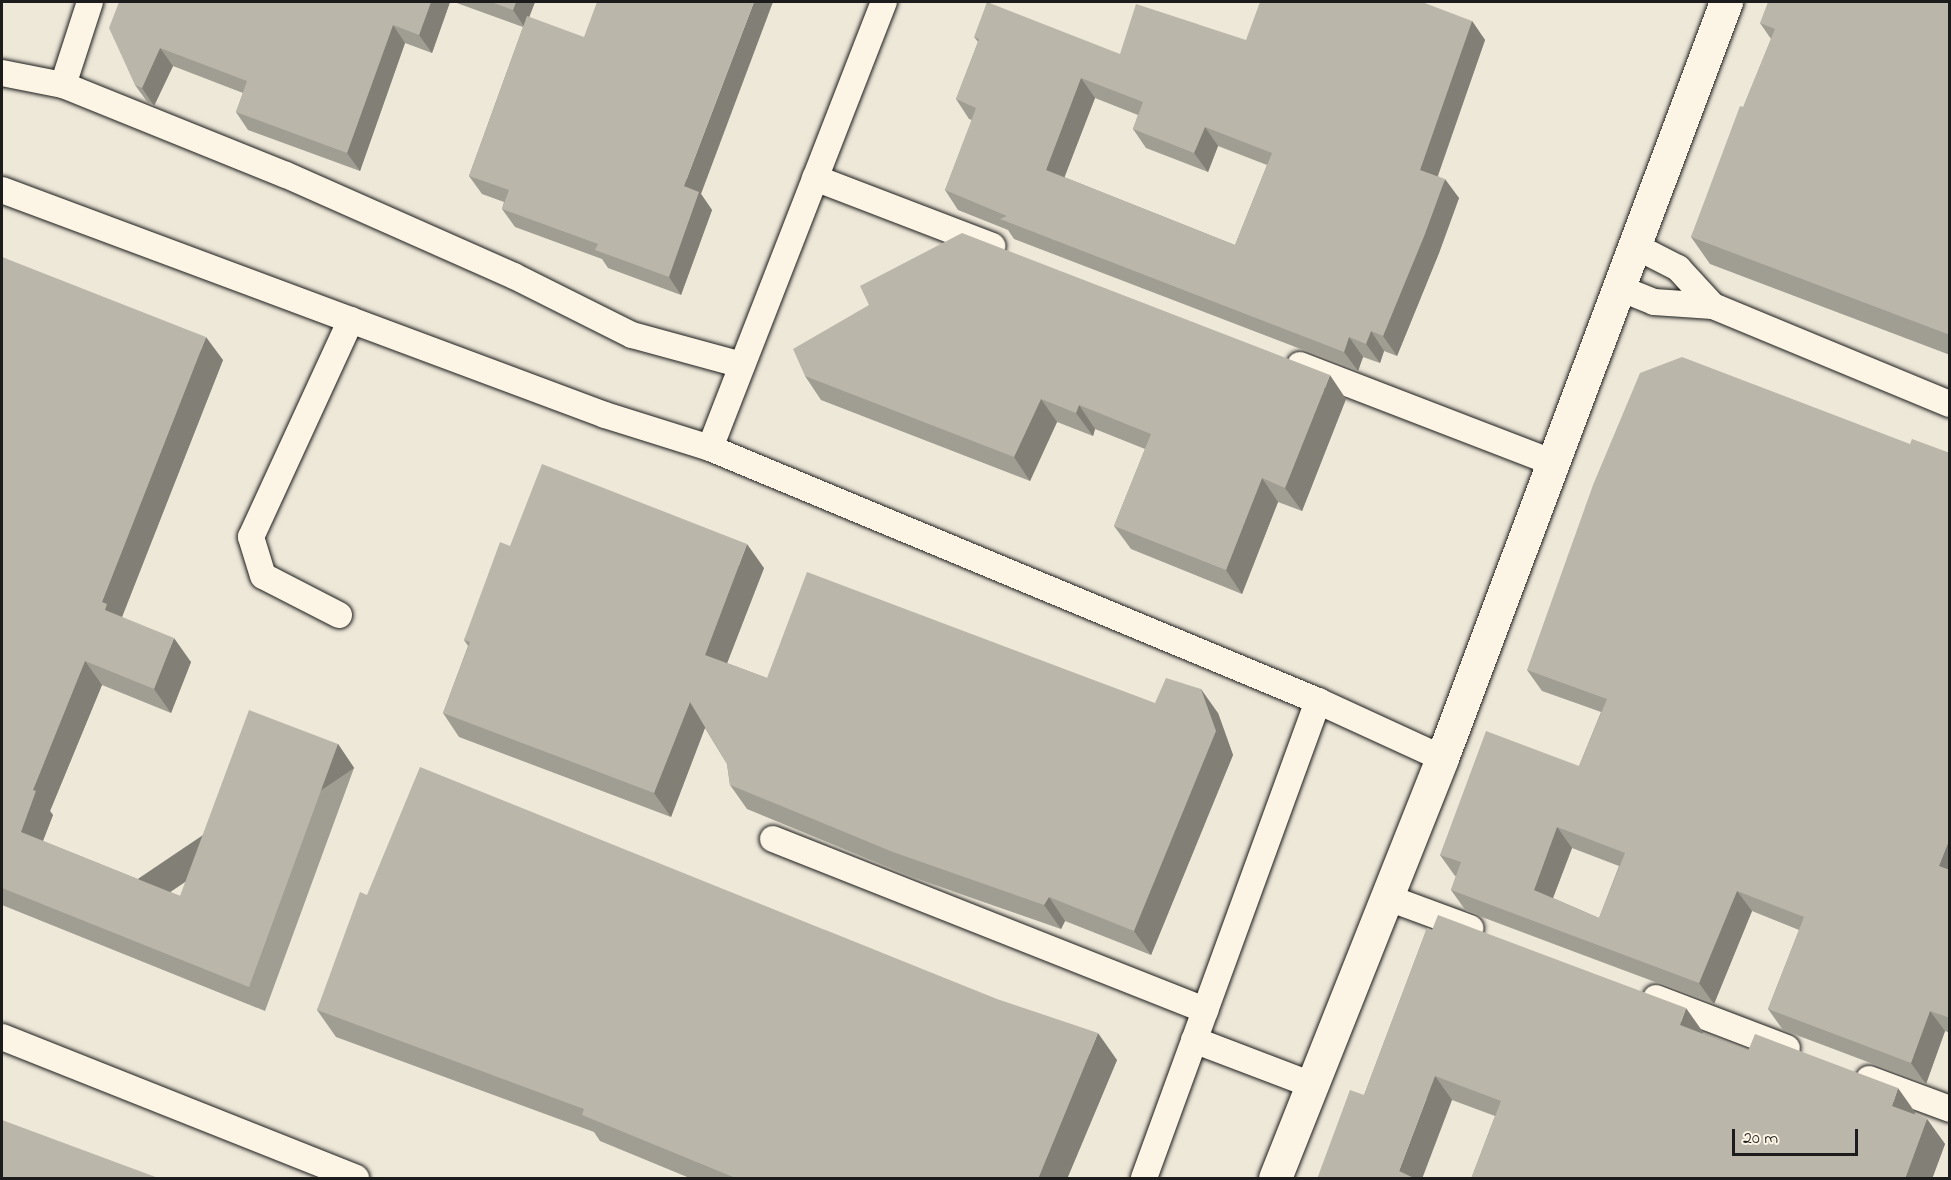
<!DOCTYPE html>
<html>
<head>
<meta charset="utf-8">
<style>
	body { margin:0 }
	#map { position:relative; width:1951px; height:1180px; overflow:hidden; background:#eee8d9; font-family:"Indie Flower",sans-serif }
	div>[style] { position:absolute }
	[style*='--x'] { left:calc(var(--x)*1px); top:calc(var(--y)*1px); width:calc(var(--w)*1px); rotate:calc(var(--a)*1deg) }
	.roads { filter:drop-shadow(0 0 2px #1c1c1c) drop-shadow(0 0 2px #1c1c1c) }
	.service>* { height:26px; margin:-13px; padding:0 13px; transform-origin:13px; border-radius:13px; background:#fcf5e5 }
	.minor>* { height:33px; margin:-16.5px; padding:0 16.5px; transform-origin:16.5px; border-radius:16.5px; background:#fcf5e5 }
	.wall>* { inset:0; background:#a09d92 }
	.shaded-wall>* { inset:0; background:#827f77; transform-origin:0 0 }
	.building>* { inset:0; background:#bab6aa }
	span { translate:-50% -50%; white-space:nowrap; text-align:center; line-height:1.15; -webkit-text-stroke:5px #fcf5e5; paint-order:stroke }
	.frame { position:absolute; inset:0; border:3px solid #1c1c1c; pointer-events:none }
	.scale { position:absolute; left:1732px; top:1129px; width:126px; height:27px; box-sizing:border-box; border:3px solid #1c1c1c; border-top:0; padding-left:8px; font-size:18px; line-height:21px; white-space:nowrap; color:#1c1c1c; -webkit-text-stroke:4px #fcf5e5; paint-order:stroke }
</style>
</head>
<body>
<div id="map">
	<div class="roads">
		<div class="service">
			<div style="--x:2;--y:73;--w:62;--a:11.1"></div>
			<div style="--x:63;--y:85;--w:240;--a:22"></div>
			<div style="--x:286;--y:175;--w:249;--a:23.9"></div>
			<div style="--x:514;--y:276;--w:132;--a:26.6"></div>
			<div style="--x:632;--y:335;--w:114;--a:15.3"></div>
			<div style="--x:63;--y:85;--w:87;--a:-72"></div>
			<div style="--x:815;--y:178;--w:190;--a:21"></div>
			<div style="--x:2;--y:190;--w:644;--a:20.46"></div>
			<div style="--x:605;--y:415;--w:110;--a:17.4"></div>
			<div style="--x:710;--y:448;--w:659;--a:22.59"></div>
			<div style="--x:1318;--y:701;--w:136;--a:24.7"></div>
			<div style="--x:1633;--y:245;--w:51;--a:27.1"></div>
			<div style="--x:1678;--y:268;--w:52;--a:47.4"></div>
			<div style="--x:1617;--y:287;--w:40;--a:22"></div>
			<div style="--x:1654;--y:302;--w:59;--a:3.9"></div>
			<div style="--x:1713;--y:306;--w:256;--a:22.5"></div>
			<div style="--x:1300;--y:365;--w:270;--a:21.1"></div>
			<div style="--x:710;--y:448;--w:479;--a:-68.7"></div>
			<div style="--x:339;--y:615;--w:85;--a:-152.8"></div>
			<div style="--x:263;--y:576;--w:41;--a:-107.1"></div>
			<div style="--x:251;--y:537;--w:239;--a:-65.3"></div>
			<div style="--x:773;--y:839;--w:465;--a:21.6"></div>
			<div style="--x:1386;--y:897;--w:90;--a:20.3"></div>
			<div style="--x:1656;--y:998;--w:140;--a:20.9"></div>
			<div style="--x:2;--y:1037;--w:381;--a:21.7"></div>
			<div style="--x:1194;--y:1040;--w:126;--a:20.9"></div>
			<div style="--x:1869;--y:1079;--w:86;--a:20.3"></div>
			<div style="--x:1144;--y:1178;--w:508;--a:-69.96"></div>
		</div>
		<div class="minor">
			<div style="--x:1275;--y:1178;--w:452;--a:-68.3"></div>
			<div style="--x:1442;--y:758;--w:808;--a:-69.41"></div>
		</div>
	</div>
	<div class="wall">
		<div style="clip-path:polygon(119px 2px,450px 2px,432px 53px,405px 43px,360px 171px,248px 130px,236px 112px,243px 93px,173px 66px,154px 106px,148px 103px,135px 85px)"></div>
		<div style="clip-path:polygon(454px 2px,535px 2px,529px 17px,701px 194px,712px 210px,681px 295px,608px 268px,602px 259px,515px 227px,502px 209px,504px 202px,482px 194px,469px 176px,523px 27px)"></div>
		<div style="clip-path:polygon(1950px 2px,1950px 355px,1710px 264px,1691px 237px,1771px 39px,1760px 23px)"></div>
		<div style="clip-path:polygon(evenodd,1472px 21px,1485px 40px,1438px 176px,1459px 198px,1439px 253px,1397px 356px,1384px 351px,1380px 363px,1363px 357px,1358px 371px,1014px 239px,1008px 230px,958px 210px,945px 190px,972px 120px,969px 119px,956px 99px,978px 42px,974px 37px,1120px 54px,1246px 40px,1472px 21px,1095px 98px,1138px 115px,1133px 129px,1146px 148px,1208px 172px,1218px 146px,1267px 165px,1235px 245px,1064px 177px,1095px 98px)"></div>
		<div style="clip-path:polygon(2px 257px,223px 360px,122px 617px,191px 662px,171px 713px,102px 685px,50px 811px,53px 815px,43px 841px,180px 896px,338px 744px,354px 768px,265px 1011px,2px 905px)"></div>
		<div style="clip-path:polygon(869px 305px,1346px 399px,1302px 511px,1278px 502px,1242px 594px,1131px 549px,1114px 526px,1145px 449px,1095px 429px,1093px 436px,1057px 422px,1030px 481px,821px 400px,805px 376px)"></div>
		<div style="clip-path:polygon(evenodd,1910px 444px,1950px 453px,1950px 1033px,1945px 1031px,1926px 1084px,1783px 1030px,1768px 1009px,1799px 930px,1752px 911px,1714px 1004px,1466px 911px,1451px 890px,1456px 876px,1455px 876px,1440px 855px,1579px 766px,1601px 712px,1542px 691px,1527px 670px,1910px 444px,1572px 848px,1619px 866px,1599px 918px,1553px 898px,1572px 848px)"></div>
		<div style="clip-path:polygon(510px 546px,764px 568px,727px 663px,767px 678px,1155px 703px,1218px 713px,1233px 755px,1151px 955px,1065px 921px,1061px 929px,909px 876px,747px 809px,730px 785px,727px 764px,705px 728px,671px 817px,459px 737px,443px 713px,468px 646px,464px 640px)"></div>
		<div style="clip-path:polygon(367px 895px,1117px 1060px,1067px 1179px,692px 1179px,600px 1141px,594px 1132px,336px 1037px,317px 1010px)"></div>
		<div style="clip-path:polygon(1427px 928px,1703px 1032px,1703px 1033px,1748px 1051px,1915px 1112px,1915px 1114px,1927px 1119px,1945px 1144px,1932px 1179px,1471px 1179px,1495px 1116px,1452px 1100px,1364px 1095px)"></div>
	</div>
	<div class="shaded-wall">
		<div style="clip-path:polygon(431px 2px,450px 2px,432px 53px,419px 35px)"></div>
		<div style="clip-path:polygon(516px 2px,535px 2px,525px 28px,513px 10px)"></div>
		<div style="clip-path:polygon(754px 2px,773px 2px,701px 194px,712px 210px,681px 295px,669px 277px,684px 186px)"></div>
		<div style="clip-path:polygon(1472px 21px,1485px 40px,1433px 189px,1420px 170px)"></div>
		<div style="clip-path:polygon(393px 25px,405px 43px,360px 171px,347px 153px)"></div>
		<div style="clip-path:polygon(160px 48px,173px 66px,154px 106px,142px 88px)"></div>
		<div style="clip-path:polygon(1081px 78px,1095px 98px,1060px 189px,1046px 170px)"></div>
		<div style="clip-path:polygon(1205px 127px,1218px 146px,1208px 172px,1194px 153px)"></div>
		<div style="clip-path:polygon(1445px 179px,1459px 198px,1439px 253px,1397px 356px,1383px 336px)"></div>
		<div style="clip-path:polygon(1371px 331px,1384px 351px,1380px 363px,1366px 344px)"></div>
		<div style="clip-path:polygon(206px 337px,223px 360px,120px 622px,105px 610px,102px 602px)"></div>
		<div style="clip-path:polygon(1349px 337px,1363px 357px,1358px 371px,1344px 352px)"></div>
		<div style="clip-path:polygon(1330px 375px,1346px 399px,1302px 511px,1285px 488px)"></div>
		<div style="clip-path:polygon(1041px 399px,1057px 422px,1030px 481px,1014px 457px)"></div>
		<div style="clip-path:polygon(1079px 405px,1095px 429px,1093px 436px,1076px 413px)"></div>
		<div style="clip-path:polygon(1262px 478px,1278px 502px,1242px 594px,1226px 570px)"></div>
		<div style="clip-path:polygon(747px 544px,764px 568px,721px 679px,705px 655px)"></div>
		<div style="clip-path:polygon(174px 638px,191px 662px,171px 713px,154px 689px)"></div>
		<div style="clip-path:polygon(85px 661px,102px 685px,50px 811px,53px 815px,37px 856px,21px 832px,33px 790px)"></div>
		<div style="clip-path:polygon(1201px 689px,1218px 713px,1233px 755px,1151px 955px,1134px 931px)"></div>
		<div style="clip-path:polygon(690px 702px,706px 725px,671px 817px,654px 793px)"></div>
		<div style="left:338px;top:744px;width:29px;height:259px;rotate:56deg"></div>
		<div style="clip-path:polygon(1557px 827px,1572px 848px,1548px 911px,1534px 890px)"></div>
		<div style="clip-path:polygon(1950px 838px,1950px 880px,1939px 866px)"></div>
		<div style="clip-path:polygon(1737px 891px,1752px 911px,1714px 1004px,1699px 983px)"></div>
		<div style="clip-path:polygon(1049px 897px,1065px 921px,1061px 929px,1044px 905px)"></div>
		<div style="clip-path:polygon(1686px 1008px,1703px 1032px,1697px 1049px,1680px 1025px)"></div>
		<div style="clip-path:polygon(1930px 1011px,1945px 1031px,1926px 1084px,1911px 1063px)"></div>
		<div style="clip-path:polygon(1098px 1033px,1117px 1060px,1067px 1179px,1038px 1179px)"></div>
		<div style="clip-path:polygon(1435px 1076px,1452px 1100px,1422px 1179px,1404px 1179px,1399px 1171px)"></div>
		<div style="clip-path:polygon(1898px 1088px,1915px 1112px,1909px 1130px,1892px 1106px)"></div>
		<div style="clip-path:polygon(1927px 1119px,1945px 1144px,1932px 1179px,1905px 1179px)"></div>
	</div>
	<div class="building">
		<div style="clip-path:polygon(119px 2px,431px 2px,419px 35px,393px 25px,347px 153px,236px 112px,247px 81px,160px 48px,142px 88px,135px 85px,109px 28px)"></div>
		<div style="clip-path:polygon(491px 2px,516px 2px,513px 10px)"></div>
		<div style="clip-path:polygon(597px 2px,754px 2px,684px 186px,699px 192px,669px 277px,595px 250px,598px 244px,502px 209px,509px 190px,469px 176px,527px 16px,584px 37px)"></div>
		<div style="clip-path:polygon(evenodd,987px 2px,1120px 54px,1136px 4px,1246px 40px,1260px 2px,1422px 2px,1472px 21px,1420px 170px,1445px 179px,1425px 234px,1383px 336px,1371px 331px,1366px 344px,1349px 337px,1344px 352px,1000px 219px,1007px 216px,945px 190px,976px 108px,956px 99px,979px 39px,974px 37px,987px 2px,1081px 78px,1143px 102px,1133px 129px,1194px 153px,1205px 127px,1272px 153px,1235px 245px,1046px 170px,1081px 78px)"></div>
		<div style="clip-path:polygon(1768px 2px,1950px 2px,1950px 335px,1691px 237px,1740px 106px,1743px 107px,1775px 29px,1760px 23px)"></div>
		<div style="clip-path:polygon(962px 233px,1330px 375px,1285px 488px,1262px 478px,1226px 570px,1114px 526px,1151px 434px,1079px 405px,1076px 413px,1041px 399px,1014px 457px,805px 376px,793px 349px,869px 305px,860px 286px)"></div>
		<div style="clip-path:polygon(2px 257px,206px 337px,102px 602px,107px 604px,105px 610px,174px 638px,154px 689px,85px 661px,33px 790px,36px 791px,21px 832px,180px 896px,249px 710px,338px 744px,249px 987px,2px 888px)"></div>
		<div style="clip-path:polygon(evenodd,1682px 357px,1910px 444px,1912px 439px,1950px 453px,1950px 838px,1939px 866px,1950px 870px,1950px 1018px,1930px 1011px,1911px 1063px,1768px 1009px,1804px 917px,1737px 891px,1699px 983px,1451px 890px,1461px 862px,1440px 855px,1486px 731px,1579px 766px,1607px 699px,1527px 670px,1593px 485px,1640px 373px,1682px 357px,1557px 827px,1625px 853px,1599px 918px,1534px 890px,1557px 827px)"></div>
		<div style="clip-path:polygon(542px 464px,747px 544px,705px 655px,767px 678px,807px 572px,1155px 703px,1166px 678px,1201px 689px,1216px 731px,1134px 931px,1049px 897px,1044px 905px,893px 852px,730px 785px,727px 764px,690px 702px,654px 793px,443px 713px,470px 642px,464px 640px,500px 542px,510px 546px)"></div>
		<div style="clip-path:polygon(420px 767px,997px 999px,1098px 1033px,1038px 1179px,738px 1179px,582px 1115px,584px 1109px,317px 1010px,360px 892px,367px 895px)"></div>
		<div style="clip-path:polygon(1438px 915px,1686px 1008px,1680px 1025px,1748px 1051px,1755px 1034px,1898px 1088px,1892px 1106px,1927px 1119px,1905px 1179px,1471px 1179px,1501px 1101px,1435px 1076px,1399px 1171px,1416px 1179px,1317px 1179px,1350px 1090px,1364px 1095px,1427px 928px,1432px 930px)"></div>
		<div style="clip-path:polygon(2px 1120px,161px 1179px,2px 1179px)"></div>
	</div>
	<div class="frame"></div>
	<div class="scale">20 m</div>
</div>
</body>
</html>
